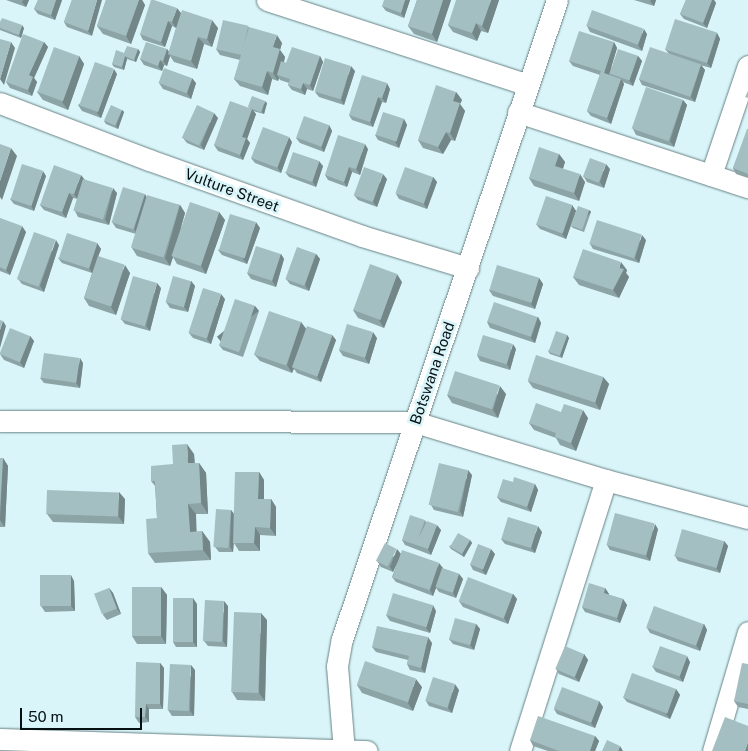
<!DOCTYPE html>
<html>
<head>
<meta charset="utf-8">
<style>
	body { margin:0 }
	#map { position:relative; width:748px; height:751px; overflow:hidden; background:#d9f5f9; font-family:"Public Sans",sans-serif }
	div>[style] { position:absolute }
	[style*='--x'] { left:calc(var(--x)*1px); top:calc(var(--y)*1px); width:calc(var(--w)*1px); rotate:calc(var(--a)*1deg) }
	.roads { filter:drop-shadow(0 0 1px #688184) drop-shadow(0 0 1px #688184) }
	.minor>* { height:21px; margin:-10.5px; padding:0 10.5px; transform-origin:10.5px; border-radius:10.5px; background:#fff }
	.wall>* { inset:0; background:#8da4a7 }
	.shaded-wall>* { inset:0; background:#738688; transform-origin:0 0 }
	.building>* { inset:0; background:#a4bfc2; transform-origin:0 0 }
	span { translate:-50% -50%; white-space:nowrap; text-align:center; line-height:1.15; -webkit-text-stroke:5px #d9f5f9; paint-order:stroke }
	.street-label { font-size:15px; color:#060f11 }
	.scale { position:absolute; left:20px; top:708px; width:122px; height:22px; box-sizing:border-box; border:2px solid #060f11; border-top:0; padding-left:6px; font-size:15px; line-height:18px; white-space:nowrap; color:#060f11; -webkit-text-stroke:4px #d9f5f9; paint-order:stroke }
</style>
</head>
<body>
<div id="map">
	<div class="roads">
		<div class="minor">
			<div style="--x:267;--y:0;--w:274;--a:18"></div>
			<div style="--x:0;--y:103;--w:160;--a:20.9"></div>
			<div style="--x:149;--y:160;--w:226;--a:19.6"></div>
			<div style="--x:362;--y:236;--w:111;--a:16.8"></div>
			<div style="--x:518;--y:112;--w:242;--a:18.1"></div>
			<div style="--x:711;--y:175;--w:115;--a:-71.3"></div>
			<div style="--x:0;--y:421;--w:415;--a:0.1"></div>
			<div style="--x:415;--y:422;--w:200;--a:16.9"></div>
			<div style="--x:606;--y:480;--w:147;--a:15"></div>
			<div style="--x:0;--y:739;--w:367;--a:1.9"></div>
			<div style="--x:344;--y:751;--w:85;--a:-94.7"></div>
			<div style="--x:337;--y:666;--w:27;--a:-80"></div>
			<div style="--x:342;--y:639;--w:674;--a:-71.4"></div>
			<div style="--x:520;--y:751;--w:284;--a:-72.4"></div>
			<div style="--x:713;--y:751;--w:124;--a:-73.6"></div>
		</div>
	</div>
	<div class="wall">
		<div style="clip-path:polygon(6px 0,29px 0,26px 7px)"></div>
		<div style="clip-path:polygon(38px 0,62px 0,55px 20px,38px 14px,34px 9px)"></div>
		<div style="clip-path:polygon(72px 0,92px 36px,67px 27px,64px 22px)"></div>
		<div style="clip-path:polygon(106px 0,142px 0,145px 5px,131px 44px,103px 34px,97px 26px)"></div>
		<div style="clip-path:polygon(410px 0,404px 18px,386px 11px,382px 6px)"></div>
		<div style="clip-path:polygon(417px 0,451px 0,437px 42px,414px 34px,408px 26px)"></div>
		<div style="clip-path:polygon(499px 0,488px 33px,481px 31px,477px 41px,453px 32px,448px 25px)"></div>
		<div style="clip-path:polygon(634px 0,656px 0,654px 6px)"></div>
		<div style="clip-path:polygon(686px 0,714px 0,716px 3px,707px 28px,684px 19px,680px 14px)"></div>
		<div style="clip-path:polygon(181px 13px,218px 28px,212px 47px,204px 44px,197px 69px,174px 62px,170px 56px,167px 66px,164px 65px,162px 71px,144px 65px,140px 59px,167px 49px,169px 52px,176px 28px,172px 26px,165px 47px,143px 40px,140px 34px)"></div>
		<div style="clip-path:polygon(0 22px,24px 28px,21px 38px,0 30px)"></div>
		<div style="clip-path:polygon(248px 26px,249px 28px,282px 43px,280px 50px,285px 57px,284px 62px,286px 63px,320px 56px,323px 62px,313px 91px,307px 89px,305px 95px,292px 90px,288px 85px,289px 83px,280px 80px,279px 78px,278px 81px,272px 79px,268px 95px,240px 86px,234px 79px,240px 60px,220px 55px,216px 49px)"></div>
		<div style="clip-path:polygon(587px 26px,647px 34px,642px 51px,590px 32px)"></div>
		<div style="clip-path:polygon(717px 33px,720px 39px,711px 68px,700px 65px,701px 65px,705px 70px,695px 102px,642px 85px,639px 79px,669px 54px,665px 49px)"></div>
		<div style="clip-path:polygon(44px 42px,48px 47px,34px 78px,37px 82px,32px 96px,10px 88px,6px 82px)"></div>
		<div style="clip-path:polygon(614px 42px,617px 48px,611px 68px,638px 56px,642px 61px,633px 86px,623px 82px,624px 84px,611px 124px,591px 116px,587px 111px,600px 75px,573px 66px,569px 61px)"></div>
		<div style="clip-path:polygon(138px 49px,140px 52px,136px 62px,127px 59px,124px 70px,114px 67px,112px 64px,124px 53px)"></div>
		<div style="clip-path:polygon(79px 56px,84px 64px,68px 110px,43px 100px,37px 92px)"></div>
		<div style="clip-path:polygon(355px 71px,344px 105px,319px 97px,315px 92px)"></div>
		<div style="clip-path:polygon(117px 74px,101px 118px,82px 111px,78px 105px)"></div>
		<div style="clip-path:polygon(159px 83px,196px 83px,191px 99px,163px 89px)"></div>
		<div style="clip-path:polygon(390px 89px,386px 103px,382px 102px,373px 127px,352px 120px,349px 115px)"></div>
		<div style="clip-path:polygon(456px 92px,462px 100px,460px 104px,465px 111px,455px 141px,451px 140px,443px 154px,423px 148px,418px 140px)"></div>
		<div style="clip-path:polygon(683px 100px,687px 105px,674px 147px,636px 135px,633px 129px)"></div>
		<div style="clip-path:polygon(267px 103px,264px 114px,253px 111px,256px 114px,247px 139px,250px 143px,243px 160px,218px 151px,214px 145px,249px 108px)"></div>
		<div style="clip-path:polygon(122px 110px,124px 112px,118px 129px,106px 124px,104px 121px)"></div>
		<div style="clip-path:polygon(218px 118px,204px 150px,187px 143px,183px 138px)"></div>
		<div style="clip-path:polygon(404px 119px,407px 125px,399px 148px,378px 140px,375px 135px)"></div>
		<div style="clip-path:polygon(329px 125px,332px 131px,324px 152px,300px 143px,296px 138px)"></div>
		<div style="clip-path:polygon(748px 129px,748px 178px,736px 174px,733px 168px)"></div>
		<div style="clip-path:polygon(292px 142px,281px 173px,255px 163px,251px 158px)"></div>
		<div style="clip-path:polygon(368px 149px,360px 175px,352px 172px,347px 187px,328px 180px,325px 175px)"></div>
		<div style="clip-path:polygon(559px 154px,565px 162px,563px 169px,585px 182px,579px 201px,534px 186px,529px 178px)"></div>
		<div style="clip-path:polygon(323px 166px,316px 187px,289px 177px,285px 172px)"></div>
		<div style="clip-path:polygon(610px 169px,604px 188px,587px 182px,584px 177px)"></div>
		<div style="clip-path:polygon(46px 176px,34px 211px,14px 204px,10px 199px)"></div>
		<div style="clip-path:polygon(433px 177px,437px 182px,427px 209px,399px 199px,396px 194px)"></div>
		<div style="clip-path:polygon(387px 179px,377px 207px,358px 200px,354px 195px)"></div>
		<div style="clip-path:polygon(84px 180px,117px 193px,109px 225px,78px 217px,75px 211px,78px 199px,73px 198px,66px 218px,44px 210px,40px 205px)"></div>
		<div style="clip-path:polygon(145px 194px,146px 197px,180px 205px,185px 213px,181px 227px,219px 212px,225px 220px,206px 274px,177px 264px,173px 257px,170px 266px,137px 256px,132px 248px,136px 234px,116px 228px,112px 222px)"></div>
		<div style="clip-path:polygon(572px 205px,576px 211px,566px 239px,540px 229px,536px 224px)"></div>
		<div style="clip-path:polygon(589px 210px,591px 212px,584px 232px,573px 228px,571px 226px)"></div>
		<div style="clip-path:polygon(0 218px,26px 232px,10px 275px,0 271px)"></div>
		<div style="clip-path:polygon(260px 228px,247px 264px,222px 255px,218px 250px)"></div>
		<div style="clip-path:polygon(646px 240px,639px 263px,593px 249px,590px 244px)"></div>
		<div style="clip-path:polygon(97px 243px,101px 249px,98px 256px,130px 273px,116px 315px,89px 306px,84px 298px,92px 273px,62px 263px,58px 258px)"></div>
		<div style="clip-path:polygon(59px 245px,44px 292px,22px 284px,18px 279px)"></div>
		<div style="clip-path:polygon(281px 254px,284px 259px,276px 287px,251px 279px,247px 273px)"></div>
		<div style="clip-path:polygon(316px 254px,320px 259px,309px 291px,290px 284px,286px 279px)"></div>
		<div style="clip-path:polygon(627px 270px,626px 273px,629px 277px,619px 298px,579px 285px,573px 277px)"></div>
		<div style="clip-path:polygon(539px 278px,543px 284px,535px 309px,493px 296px,489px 290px)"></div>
		<div style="clip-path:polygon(191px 281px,195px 286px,188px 312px,170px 308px,166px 302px)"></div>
		<div style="clip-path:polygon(402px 282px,384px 328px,358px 318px,353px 310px)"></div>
		<div style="clip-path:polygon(161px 288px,150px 331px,125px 324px,121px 319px)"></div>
		<div style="clip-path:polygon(225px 299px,211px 344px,193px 338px,189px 333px)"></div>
		<div style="clip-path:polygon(255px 306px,259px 311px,243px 357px,223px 350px,219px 345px)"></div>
		<div style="clip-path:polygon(538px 317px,541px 323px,535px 343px,490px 328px,487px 322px)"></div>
		<div style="clip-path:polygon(301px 322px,306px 329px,332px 335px,336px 340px,321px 382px,297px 373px,294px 369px,292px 373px,260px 361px,254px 354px)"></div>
		<div style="clip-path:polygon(567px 335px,569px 338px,562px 358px,550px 354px,548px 351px)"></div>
		<div style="clip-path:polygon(30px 336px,34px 341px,24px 368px,4px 360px,0 354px)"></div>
		<div style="clip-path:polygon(377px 338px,369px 364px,343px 356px,339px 350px)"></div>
		<div style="clip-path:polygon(516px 349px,510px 370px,480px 361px,477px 355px)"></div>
		<div style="clip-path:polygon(83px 363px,80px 388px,44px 383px,40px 378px)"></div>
		<div style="clip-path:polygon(603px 377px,609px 384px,600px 410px,533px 388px,528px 381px)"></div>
		<div style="clip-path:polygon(506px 394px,498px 418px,452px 403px,447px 395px)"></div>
		<div style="clip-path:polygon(561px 412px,588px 418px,576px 451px,560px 445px,556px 438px,534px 430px,529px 423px)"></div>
		<div style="clip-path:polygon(194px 454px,195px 463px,199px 463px,206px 473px,208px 514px,196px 514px,196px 532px,202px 531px,210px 542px,211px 560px,155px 563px,148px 553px,157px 518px,155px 486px,151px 481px,173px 464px)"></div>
		<div style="clip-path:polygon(0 458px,3px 458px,8px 466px,5px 527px,0 527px)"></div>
		<div style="clip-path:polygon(259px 472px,264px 480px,264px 499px,271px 499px,276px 507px,276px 536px,260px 535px,260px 551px,239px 551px,234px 543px,233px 552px,219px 552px,215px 547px,231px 510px,234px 515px)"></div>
		<div style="clip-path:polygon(472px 475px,463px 517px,434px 510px,431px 505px)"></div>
		<div style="clip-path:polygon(535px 484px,538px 490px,531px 512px,501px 502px,497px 497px)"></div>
		<div style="clip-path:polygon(125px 499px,124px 524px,53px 522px,47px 514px)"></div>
		<div style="clip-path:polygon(425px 520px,426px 522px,441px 530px,431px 555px,405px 545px,402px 540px)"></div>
		<div style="clip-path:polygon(658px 529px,650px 561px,610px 550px,607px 545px)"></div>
		<div style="clip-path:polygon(542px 532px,535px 553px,505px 544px,501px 539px)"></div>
		<div style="clip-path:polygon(470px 540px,472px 543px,464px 557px,451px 549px,449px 546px)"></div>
		<div style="clip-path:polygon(724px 541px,728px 546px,720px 573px,678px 561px,675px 556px)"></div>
		<div style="clip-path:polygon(401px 554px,459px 574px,463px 579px,456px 598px,439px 592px,436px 588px,433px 596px,396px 582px,392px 577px,398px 561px,393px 572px,381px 567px,377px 561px)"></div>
		<div style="clip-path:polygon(495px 554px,486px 575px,473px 570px,470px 564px)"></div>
		<div style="clip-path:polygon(74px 581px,75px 611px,45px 612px,41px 606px)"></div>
		<div style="clip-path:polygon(161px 587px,167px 595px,166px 644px,137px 644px,132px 636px)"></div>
		<div style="clip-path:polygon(109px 588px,113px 593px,121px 614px,107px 620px,103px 615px)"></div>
		<div style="clip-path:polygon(605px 588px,609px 594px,609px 595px,623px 599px,627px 605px,620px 623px,585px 612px,582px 607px)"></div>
		<div style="clip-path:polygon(513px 594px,517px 599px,508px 624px,463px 607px,459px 601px)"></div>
		<div style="clip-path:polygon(197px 604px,197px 647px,176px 647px,173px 642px)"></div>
		<div style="clip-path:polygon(228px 606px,227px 647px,208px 646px,204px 641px)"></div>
		<div style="clip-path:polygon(436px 611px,430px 633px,390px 621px,386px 615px)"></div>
		<div style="clip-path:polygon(267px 620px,265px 701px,237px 700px,232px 692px)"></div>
		<div style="clip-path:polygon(476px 624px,480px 629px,474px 650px,453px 644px,449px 639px)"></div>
		<div style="clip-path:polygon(704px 624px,707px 630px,700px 651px,650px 633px,647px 628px)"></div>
		<div style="clip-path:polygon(432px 643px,425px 673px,410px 670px,407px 664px,408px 660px,376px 652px,372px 647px)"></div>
		<div style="clip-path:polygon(584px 654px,588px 660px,579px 682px,559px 674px,556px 669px)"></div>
		<div style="clip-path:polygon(690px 662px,683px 682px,656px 672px,652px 666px)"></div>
		<div style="clip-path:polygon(160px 663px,164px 668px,163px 709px,149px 709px,149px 722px,139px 723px,135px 717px)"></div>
		<div style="clip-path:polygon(748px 664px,748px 709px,738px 707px,734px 701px)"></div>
		<div style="clip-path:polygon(195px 670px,194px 716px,172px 716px,168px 710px)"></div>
		<div style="clip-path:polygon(357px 685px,422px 687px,413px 711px,362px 693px)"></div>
		<div style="clip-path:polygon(676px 689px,680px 695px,670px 719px,627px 702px,623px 697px)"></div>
		<div style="clip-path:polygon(459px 690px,452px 713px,429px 706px,426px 701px)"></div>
		<div style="clip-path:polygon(599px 701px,603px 707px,595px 728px,557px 714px,554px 709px)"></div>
		<div style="clip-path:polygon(595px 736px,599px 741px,595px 751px,548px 751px,533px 746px,530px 740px)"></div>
	</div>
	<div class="shaded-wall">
		<div style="clip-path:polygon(23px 0,29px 0,26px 7px,22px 2px)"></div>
		<div style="clip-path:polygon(56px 0,62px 0,55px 20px,51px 15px)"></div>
		<div style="clip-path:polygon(97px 0,102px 0,92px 36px,88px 31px)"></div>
		<div style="clip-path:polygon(139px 0,142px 0,145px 5px,131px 44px,126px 36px)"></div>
		<div style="clip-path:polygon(405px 0,410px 0,404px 18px,401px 13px)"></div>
		<div style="clip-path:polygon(443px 0,451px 0,437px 42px,432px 34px)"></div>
		<div style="clip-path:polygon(491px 0,499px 0,488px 33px,482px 26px)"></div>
		<div style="clip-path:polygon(651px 0,656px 0,654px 6px,650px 1px)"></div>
		<div style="clip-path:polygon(712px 0,714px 0,716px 3px,707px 28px,703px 23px)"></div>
		<div style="clip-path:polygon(177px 8px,181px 13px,176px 28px,172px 22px)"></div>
		<div style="clip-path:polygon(212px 20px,218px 28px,212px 47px,207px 39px)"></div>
		<div style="clip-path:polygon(168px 21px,172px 26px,165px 47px,161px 42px)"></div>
		<div style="clip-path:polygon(476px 23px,481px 31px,477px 41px,472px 33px)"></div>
		<div style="clip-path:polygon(22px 25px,24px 28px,21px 38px,19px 35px)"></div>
		<div style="clip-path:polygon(644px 29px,647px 34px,642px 51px,638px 45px)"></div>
		<div style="clip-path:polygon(717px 33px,720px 39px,711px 68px,707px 63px)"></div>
		<div style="clip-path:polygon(277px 35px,282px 43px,280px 50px,285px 57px,280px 76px,277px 75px,279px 78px,278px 81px,273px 73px,273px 47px)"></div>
		<div style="clip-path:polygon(198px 37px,204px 44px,197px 69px,191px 61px)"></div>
		<div style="clip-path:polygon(11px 42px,15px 48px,4px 85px,0 79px)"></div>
		<div style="clip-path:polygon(44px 42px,48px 47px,34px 78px,37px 82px,32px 96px,28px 90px,29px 75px)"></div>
		<div style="clip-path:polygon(614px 42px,617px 48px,608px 78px,604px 73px)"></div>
		<div style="clip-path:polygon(138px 49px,140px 52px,136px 62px,134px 60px)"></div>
		<div style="clip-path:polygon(167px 49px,171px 55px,168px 54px,170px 56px,167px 66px,163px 61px)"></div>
		<div style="clip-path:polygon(79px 56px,84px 64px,68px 110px,62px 102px)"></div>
		<div style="clip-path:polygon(125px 56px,127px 59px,124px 70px,122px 67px)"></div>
		<div style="clip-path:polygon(320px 56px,323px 62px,313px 91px,310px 85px)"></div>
		<div style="clip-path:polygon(638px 56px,642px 61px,633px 86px,629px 80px)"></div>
		<div style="clip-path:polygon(160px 60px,164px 65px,162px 71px,158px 66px)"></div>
		<div style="clip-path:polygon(701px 65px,705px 70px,695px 102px,691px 97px)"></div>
		<div style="clip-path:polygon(351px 66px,355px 71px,344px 105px,341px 100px)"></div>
		<div style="clip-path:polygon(114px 69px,117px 74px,101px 118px,97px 113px)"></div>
		<div style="clip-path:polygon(267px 71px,272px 79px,268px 95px,262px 87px)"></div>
		<div style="clip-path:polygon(192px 78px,196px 83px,191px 99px,187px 93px)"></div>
		<div style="clip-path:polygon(621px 79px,624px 84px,611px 124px,607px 118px)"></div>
		<div style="clip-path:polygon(303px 83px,307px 89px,305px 95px,301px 89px)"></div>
		<div style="clip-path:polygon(387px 83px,390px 89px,386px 103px,382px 98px)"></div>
		<div style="clip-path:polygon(456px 92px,462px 100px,460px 104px,465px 111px,455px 141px,450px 133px,453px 101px)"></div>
		<div style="clip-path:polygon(378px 97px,382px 102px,373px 127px,370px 122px)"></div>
		<div style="clip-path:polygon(683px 100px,687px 105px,674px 147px,670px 141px)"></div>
		<div style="clip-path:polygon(265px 101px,267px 103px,264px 114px,262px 112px)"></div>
		<div style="clip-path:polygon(252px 109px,256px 114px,247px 139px,250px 143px,243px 160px,240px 155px,242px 137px)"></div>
		<div style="clip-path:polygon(122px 110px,124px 112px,118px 129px,116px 126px)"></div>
		<div style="clip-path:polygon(214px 113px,218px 118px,204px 150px,201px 145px)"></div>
		<div style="clip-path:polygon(404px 119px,407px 125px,399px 148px,395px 142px)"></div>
		<div style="clip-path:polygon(329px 125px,332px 131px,324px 152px,321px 147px)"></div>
		<div style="clip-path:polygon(446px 132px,451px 140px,443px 154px,438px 147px)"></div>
		<div style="clip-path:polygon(289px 137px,292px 142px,281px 173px,277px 167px)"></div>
		<div style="clip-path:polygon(365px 144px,368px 149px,360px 175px,356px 169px)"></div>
		<div style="clip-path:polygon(11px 148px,17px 156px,2px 200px,0 197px,0 181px)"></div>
		<div style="clip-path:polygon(559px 154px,565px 162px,561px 174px,555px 166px)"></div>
		<div style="clip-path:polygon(319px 161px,323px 166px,316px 187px,312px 181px)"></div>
		<div style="clip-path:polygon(606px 164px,610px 169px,604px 188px,600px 182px)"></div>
		<div style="clip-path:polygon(349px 167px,352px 172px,347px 187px,344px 182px)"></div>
		<div style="clip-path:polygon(43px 171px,46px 176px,34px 211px,31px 206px)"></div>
		<div style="clip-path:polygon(383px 174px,387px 179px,377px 207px,373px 202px)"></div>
		<div style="clip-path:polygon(580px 174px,585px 182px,579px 201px,574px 193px)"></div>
		<div style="clip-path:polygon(81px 175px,85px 180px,78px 200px,74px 194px)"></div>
		<div style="clip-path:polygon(433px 177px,437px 182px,427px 209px,424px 204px)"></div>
		<div style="clip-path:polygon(113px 188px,117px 193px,109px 225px,105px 220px)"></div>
		<div style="clip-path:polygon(69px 193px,73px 198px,66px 218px,62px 212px)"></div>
		<div style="clip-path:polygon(145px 194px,148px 200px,137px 234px,134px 229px)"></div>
		<div style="clip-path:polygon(180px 205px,185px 213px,173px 256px,172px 256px,173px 257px,170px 266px,165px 258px)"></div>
		<div style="clip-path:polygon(572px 205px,576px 211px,566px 239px,562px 234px)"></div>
		<div style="left:589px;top:210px;width:3px;height:21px;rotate:45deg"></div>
		<div style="clip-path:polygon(219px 212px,225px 220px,206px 274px,201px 266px)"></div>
		<div style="clip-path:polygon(256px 222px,260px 228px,247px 264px,243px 259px)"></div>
		<div style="clip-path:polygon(22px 226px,26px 232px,10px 275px,6px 270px)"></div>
		<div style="clip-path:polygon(642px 235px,646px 240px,639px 263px,635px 258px)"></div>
		<div style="clip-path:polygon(56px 240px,59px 245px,44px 292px,40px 286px)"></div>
		<div style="clip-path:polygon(97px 243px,101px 249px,92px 273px,89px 268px)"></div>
		<div style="clip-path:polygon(281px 254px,284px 259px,276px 287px,272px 281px)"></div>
		<div style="clip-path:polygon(316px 254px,320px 259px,309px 291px,305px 285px)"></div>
		<div style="clip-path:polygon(621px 262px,627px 270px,626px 273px,629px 277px,619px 298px,613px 290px)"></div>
		<div style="clip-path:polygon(125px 265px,130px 273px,116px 315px,111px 307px)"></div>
		<div style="clip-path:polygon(397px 274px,402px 282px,384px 328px,379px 320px)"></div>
		<div style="clip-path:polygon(539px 278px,543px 284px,535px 309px,531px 304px)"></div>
		<div style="clip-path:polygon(191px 281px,195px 286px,188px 312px,184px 307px)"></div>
		<div style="clip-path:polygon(157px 283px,161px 288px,150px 331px,146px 326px)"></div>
		<div style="clip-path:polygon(221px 294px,225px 299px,211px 344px,207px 339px)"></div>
		<div style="left:255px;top:306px;width:6px;height:49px;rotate:51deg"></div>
		<div style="clip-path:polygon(538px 317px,541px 323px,535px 343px,531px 338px)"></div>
		<div style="clip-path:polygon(3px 321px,6px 326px,0 348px,0 330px)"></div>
		<div style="clip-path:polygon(301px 322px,307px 330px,292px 373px,287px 365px)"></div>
		<div style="clip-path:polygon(373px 332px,377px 338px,369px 364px,365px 358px)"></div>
		<div style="clip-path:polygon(332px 335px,336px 340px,321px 382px,317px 377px)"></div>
		<div style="clip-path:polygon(567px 335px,569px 338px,562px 358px,560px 355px)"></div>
		<div style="clip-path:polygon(30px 336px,34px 341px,24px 368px,20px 362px)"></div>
		<div style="clip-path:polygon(513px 344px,516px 349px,510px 370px,507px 364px)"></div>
		<div style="clip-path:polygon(80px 358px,83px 363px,80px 388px,76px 383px)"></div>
		<div style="clip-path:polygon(603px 377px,609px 384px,600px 410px,595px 402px)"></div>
		<div style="clip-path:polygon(500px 386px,506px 394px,498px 418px,493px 410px)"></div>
		<div style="clip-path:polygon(583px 410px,588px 418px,576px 451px,571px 443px)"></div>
		<div style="clip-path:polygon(187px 444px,194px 454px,195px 474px,188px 463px)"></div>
		<div style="clip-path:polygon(3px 458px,8px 466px,5px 527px,0 520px)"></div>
		<div style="clip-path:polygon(199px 463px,206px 473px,208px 514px,201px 503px)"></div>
		<div style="clip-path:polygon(468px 470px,472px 475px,463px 517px,460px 511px)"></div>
		<div style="clip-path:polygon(259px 472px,264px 480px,264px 507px,258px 499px)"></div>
		<div style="clip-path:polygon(535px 484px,538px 490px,531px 512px,527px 507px)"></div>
		<div style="clip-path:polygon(119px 492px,125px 499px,124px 524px,118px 516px)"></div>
		<div style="clip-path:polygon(271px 499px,276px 507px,276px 536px,270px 528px)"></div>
		<div style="clip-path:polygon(188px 504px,196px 514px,197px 542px,190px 532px)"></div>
		<div style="clip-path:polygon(231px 510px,235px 515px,233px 552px,230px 547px)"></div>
		<div style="clip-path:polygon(655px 524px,658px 529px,650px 561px,646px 556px)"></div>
		<div style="clip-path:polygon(437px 525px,441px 530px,431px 555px,428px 549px)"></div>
		<div style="clip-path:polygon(538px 526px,542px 532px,535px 553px,531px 548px)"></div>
		<div style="clip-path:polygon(255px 527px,260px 535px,260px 551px,254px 543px)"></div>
		<div style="clip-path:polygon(202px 531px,210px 542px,211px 560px,203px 550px)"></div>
		<div style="clip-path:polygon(470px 540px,472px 543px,464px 557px,462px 554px)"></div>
		<div style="clip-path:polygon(724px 541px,728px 546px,720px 573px,716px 568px)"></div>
		<div style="clip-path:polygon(397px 549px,401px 554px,393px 572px,390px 567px)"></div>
		<div style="clip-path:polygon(491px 549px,495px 554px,486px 575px,482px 570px)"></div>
		<div style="clip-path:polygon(439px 563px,443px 568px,433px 596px,430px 590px)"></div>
		<div style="clip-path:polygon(459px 574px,463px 579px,456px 598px,453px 593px)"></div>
		<div style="clip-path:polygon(71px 575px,74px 581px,75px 611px,71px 606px)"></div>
		<div style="clip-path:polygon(161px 587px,167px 595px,166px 644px,161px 636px)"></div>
		<div style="clip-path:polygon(109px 588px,113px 593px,121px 614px,117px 609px)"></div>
		<div style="clip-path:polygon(605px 588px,609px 594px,608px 598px,604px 593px)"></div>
		<div style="clip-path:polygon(513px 594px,517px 599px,508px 624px,504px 618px)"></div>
		<div style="clip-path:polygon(193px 598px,197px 604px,197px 647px,193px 642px)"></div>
		<div style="clip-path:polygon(623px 599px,627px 605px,620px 623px,617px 618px)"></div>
		<div style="clip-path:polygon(224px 601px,228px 606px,227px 647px,223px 641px)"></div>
		<div style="clip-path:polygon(433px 605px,436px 611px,430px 633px,426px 628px)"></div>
		<div style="clip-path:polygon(261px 613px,267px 620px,265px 701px,259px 693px)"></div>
		<div style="clip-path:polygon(476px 624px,480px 629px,474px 650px,470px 645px)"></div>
		<div style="clip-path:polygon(704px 624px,707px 630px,700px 651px,696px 645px)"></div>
		<div style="clip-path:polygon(428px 637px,432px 643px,425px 673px,421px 668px)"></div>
		<div style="clip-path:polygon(584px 654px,588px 660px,579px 682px,575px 677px)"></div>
		<div style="clip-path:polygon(687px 656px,690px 662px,683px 682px,679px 676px)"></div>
		<div style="clip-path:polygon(160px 663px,164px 668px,163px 709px,160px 704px)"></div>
		<div style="clip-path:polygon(191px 665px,195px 670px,194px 716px,190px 711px)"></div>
		<div style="clip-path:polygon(416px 679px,422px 687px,413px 711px,408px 703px)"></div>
		<div style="clip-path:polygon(455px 684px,459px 690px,452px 713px,448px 708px)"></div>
		<div style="clip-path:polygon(676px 689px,680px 695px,670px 719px,666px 714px)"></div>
		<div style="clip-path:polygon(599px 701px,603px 707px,595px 728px,591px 723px)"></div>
		<div style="clip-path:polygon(146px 704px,149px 709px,149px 722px,145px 717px)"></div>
		<div style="clip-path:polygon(595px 736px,599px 741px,595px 751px,590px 751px)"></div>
		<div style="clip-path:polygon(748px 742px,748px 751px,745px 751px)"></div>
		<div style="clip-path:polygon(620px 746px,623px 751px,618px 751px)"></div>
	</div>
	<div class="building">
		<div style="clip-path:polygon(38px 0,56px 0,51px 15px,34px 9px)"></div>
		<div style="clip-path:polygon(72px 0,97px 0,88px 31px,64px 22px)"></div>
		<div style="clip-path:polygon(106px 0,139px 0,126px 36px,97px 26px)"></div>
		<div style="clip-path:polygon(151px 0,154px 0,177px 8px,172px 22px,168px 21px,161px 42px,140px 34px)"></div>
		<div style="clip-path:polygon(384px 0,405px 0,401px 13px,382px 6px)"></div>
		<div style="clip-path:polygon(417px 0,443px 0,432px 34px,408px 26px)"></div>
		<div style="clip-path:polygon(456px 0,491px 0,482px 26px,476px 23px,472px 33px,448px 25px)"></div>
		<div style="clip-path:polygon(686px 0,712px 0,703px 23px,680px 14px)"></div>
		<div style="clip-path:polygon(182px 10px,212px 20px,207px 39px,198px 37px,191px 61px,168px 54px)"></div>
		<div style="left:592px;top:10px;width:55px;height:17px;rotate:20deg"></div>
		<div style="clip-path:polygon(2px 18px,22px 25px,19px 35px,0 28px,0 22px)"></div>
		<div style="left:675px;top:19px;width:44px;height:32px;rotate:18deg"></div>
		<div style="left:223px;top:20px;width:26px;height:30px;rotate:13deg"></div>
		<div style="clip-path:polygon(249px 27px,277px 35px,273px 47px,280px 49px,273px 73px,267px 71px,262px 87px,234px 79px)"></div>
		<div style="clip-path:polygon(579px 31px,614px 42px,604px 73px,621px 79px,607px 118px,587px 111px,601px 71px,569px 61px)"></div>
		<div style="clip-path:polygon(23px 34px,44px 42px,29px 75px,33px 77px,28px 90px,6px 82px)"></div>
		<div style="clip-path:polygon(0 39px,11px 42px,0 79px)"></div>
		<div style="clip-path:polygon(146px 42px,167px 49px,163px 61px,160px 60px,158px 66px,140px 59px)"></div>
		<div style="clip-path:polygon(127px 46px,138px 49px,134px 60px,125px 56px,122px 67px,112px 64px,116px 50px,124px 53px)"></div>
		<div style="left:54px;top:47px;width:27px;height:48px;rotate:20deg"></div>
		<div style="clip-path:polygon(292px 47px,320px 56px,310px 85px,303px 83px,301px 89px,288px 85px,290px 79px,277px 75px,281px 61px,286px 63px)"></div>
		<div style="left:650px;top:47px;width:54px;height:34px;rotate:19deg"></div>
		<div style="left:618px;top:49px;width:21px;height:26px;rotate:19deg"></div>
		<div style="left:325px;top:58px;width:27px;height:35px;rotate:17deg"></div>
		<div style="left:95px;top:62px;width:20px;height:46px;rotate:20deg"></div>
		<div style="left:164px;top:68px;width:30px;height:16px;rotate:20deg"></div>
		<div style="clip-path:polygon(362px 75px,387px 83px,382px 98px,378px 97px,370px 122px,349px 115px)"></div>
		<div style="clip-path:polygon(436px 85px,456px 92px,453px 101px,460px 103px,450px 133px,446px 132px,438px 147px,418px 140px)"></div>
		<div style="left:646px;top:87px;width:39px;height:44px;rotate:19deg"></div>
		<div style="clip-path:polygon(748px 91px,748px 98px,745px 97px)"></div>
		<div style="left:252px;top:96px;width:14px;height:12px;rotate:21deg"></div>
		<div style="clip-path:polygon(230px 101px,252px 109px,242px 137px,246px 138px,240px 155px,214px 145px)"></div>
		<div style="left:111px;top:105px;width:12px;height:17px;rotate:24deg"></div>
		<div style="left:197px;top:105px;width:19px;height:36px;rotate:25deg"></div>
		<div style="left:383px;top:112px;width:22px;height:24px;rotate:18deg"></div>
		<div style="left:304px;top:116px;width:27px;height:23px;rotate:20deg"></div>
		<div style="left:263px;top:127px;width:28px;height:33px;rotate:21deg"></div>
		<div style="clip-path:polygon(747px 129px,748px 129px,748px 174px,733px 168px)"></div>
		<div style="clip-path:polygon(338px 135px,365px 144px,356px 169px,349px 167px,344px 182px,325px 175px)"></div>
		<div style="clip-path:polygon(0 144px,11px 148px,0 181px)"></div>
		<div style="clip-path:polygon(539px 147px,559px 154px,555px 166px,580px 174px,574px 193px,529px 178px)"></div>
		<div style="left:293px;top:152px;width:28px;height:22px;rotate:19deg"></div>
		<div style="left:590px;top:158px;width:17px;height:20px;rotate:21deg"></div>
		<div style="left:22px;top:164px;width:22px;height:37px;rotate:18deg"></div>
		<div style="clip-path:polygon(54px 165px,81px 175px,74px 194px,69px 193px,62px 212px,40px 205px)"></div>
		<div style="left:364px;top:167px;width:20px;height:30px;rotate:20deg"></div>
		<div style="left:405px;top:167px;width:30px;height:28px;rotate:20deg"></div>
		<div style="left:83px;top:179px;width:31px;height:33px;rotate:17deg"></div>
		<div style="left:123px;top:187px;width:23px;height:37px;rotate:18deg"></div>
		<div style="left:147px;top:195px;width:34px;height:55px;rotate:17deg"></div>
		<div style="left:546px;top:196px;width:28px;height:30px;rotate:19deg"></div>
		<div style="left:190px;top:202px;width:31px;height:57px;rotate:19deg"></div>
		<div style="left:578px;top:206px;width:12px;height:21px;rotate:20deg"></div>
		<div style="left:230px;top:214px;width:27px;height:38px;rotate:17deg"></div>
		<div style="clip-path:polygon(0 218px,22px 226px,6px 270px,0 267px)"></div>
		<div style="left:597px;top:220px;width:47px;height:25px;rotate:18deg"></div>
		<div style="left:34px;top:232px;width:23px;height:50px;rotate:20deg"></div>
		<div style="left:67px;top:233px;width:32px;height:27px;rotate:18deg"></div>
		<div style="left:256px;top:246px;width:26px;height:28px;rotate:18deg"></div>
		<div style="left:297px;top:247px;width:20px;height:34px;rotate:20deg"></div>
		<div style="clip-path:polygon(583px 249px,621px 262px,619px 268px,624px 269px,613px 290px,573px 277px)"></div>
		<div style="left:98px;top:256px;width:28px;height:44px;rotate:18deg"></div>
		<div style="left:370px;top:264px;width:29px;height:49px;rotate:20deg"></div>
		<div style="left:497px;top:265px;width:44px;height:26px;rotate:17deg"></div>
		<div style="left:133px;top:276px;width:25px;height:45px;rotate:16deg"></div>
		<div style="left:173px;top:276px;width:19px;height:27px;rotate:16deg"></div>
		<div style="left:203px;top:288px;width:19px;height:47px;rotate:18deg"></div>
		<div style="left:235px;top:299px;width:21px;height:49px;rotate:19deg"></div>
		<div style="left:494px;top:302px;width:46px;height:21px;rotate:19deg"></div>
		<div style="left:269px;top:311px;width:34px;height:46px;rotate:19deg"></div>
		<div style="clip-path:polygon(0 320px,3px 321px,0 330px)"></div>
		<div style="left:347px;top:324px;width:27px;height:27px;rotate:17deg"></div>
		<div style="left:307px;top:326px;width:27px;height:44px;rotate:20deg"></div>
		<div style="left:10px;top:328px;width:22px;height:28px;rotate:22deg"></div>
		<div style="left:556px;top:331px;width:12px;height:22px;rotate:20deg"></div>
		<div style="left:483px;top:335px;width:31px;height:21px;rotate:17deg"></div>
		<div style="left:44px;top:353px;width:36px;height:25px;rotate:8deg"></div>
		<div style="left:536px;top:355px;width:71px;height:27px;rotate:18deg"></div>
		<div style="left:455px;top:371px;width:47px;height:25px;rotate:18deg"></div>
		<div style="clip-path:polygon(536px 403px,561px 412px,564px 404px,583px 410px,571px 443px,555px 437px,556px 433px,529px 423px)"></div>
		<div style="clip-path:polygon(187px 444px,188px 463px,199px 463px,201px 503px,188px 504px,190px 532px,202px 531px,203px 550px,148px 553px,146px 519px,157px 518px,155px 481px,151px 481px,151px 466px,173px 464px,172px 445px)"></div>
		<div style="clip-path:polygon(0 458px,3px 458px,0 508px)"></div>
		<div style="left:439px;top:463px;width:30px;height:43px;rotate:14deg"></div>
		<div style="clip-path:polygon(235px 472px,259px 472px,258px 499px,271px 499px,270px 528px,255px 527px,254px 543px,233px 543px)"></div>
		<div style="clip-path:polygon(514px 477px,535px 484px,527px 507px,497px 497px,503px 479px,513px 482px)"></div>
		<div style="left:47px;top:490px;width:72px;height:24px;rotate:2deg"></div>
		<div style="left:216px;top:509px;width:15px;height:38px;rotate:4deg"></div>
		<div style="left:615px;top:513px;width:41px;height:33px;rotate:15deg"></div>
		<div style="clip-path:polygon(410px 515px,425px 520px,418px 539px,427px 521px,437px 525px,428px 549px,402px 540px)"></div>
		<div style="left:508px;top:517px;width:31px;height:23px;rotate:17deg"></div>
		<div style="left:682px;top:529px;width:44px;height:28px;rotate:16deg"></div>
		<div style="left:458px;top:533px;width:14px;height:16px;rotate:30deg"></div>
		<div style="left:385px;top:543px;width:13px;height:20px;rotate:27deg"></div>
		<div style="left:478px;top:544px;width:14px;height:22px;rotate:21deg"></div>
		<div style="left:402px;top:550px;width:39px;height:29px;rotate:19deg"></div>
		<div style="left:442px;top:568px;width:18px;height:20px;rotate:19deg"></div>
		<div style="left:71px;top:575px;width:31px;height:31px;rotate:90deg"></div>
		<div style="left:468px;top:577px;width:48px;height:26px;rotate:21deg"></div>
		<div style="clip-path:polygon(589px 583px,605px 588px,604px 593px,623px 599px,617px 618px,582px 607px)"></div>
		<div style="left:132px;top:587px;width:29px;height:49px"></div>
		<div style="left:109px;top:588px;width:22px;height:16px;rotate:69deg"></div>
		<div style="left:393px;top:593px;width:42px;height:23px;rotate:17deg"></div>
		<div style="left:173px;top:598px;width:20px;height:44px"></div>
		<div style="left:205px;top:600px;width:19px;height:41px;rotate:3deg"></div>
		<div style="left:654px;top:606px;width:53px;height:23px;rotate:20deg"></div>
		<div style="left:234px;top:612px;width:27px;height:80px;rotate:2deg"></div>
		<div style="left:455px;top:618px;width:22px;height:22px;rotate:16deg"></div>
		<div style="clip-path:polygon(377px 626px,428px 637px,421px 668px,407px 664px,409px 656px,372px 647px)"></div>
		<div style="left:565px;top:646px;width:21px;height:25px;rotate:23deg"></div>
		<div style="left:660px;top:646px;width:29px;height:22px;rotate:20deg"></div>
		<div style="left:365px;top:661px;width:54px;height:25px;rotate:19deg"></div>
		<div style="clip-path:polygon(136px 662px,160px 663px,160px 704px,146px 704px,145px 717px,135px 717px)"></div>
		<div style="clip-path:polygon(742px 663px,748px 664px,748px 704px,734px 701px)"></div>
		<div style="left:170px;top:664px;width:21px;height:46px;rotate:3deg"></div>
		<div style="left:632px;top:673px;width:47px;height:26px;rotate:20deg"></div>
		<div style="left:433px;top:677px;width:23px;height:25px;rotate:18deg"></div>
		<div style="left:562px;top:687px;width:40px;height:23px;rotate:21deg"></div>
		<div style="clip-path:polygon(538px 716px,595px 736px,590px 751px,559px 751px,530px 740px)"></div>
		<div style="clip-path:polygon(725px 717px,748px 726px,748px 742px,745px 751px,712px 751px)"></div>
		<div style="clip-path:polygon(607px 740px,620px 746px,618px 751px,602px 751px)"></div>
	</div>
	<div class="street-label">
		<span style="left:232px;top:190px;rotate:20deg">Vulture Street</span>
		<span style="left:432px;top:373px;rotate:-71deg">Botswana Road</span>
	</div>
	<div class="scale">50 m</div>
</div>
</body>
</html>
